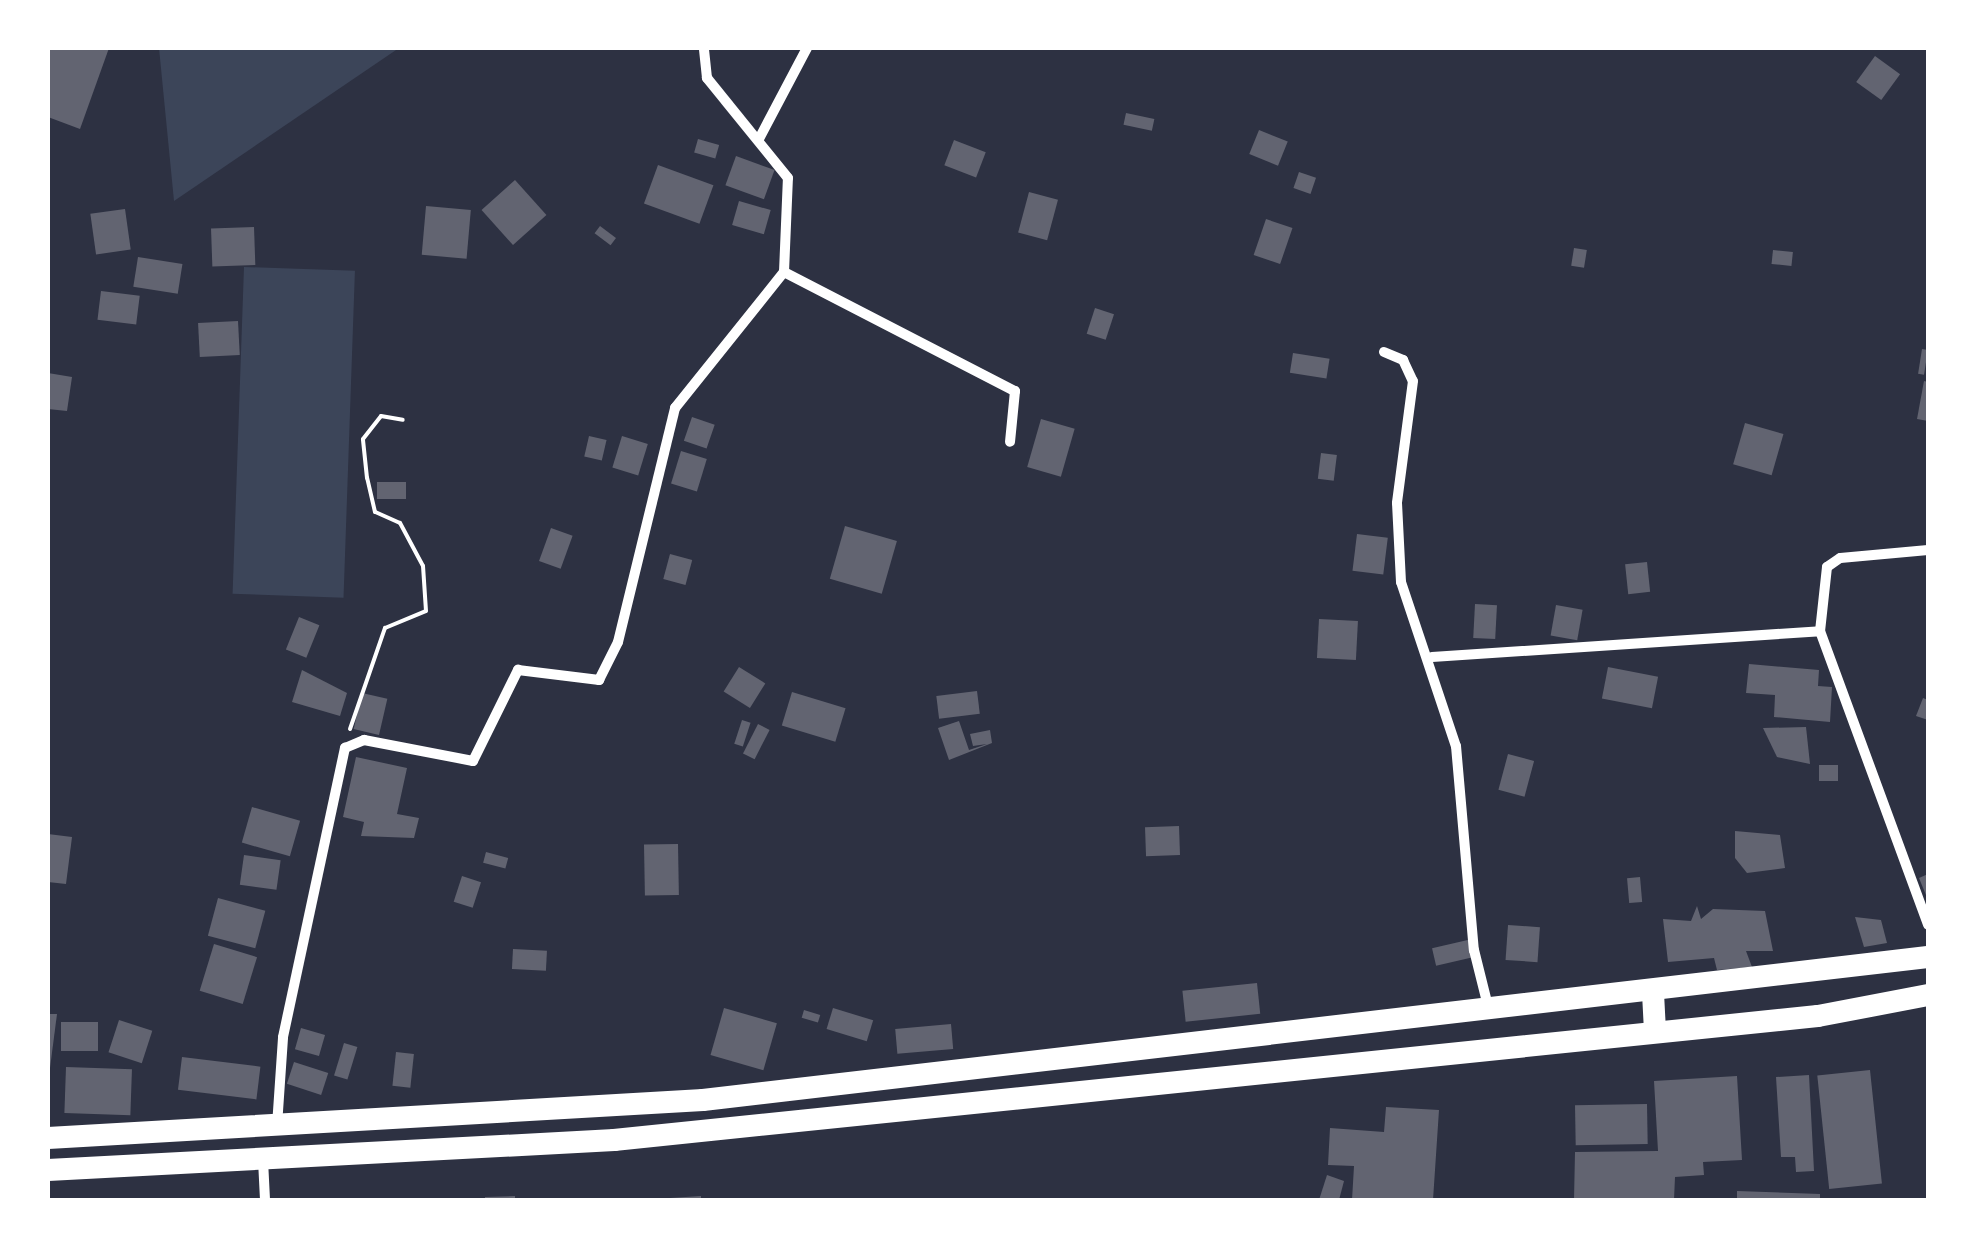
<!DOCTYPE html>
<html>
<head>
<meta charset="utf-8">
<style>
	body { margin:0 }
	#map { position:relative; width:1976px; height:1248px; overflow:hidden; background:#2d3142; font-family:Arial,sans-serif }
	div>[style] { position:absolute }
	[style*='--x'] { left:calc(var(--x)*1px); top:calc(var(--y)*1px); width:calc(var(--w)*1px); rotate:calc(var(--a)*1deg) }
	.green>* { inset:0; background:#3c4559; transform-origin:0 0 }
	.building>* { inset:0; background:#626471; transform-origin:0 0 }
	.path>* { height:4px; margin:-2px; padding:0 2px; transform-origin:2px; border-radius:2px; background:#fff }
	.minor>* { height:10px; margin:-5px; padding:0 5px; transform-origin:5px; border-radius:5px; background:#fff }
	.primary>* { height:22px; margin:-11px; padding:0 11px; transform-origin:11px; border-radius:11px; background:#fff }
	.trunk>* { height:22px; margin:-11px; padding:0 11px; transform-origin:11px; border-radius:11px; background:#fff }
	span { translate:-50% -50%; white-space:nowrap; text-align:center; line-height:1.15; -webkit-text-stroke:8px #fff; paint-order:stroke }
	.frame { position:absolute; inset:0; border:50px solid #fff; pointer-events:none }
</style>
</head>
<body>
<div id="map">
	<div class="green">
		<div style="clip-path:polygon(159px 48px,399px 48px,174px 201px)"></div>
		<div style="left:244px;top:267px;width:111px;height:327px;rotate:2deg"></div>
	</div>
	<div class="building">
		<div style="clip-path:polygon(48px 48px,109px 48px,80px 129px,48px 117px)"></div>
		<div style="left:1875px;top:56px;width:31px;height:32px;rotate:36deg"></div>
		<div style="left:1126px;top:113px;width:29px;height:12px;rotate:12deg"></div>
		<div style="left:1259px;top:130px;width:31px;height:26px;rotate:22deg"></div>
		<div style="left:698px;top:139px;width:22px;height:14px;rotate:16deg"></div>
		<div style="left:954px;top:140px;width:34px;height:27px;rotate:21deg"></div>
		<div style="left:736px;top:156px;width:41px;height:31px;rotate:20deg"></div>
		<div style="left:658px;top:165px;width:59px;height:41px;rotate:20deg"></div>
		<div style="left:1299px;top:172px;width:18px;height:17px;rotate:19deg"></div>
		<div style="left:515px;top:180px;width:47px;height:45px;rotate:48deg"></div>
		<div style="left:1029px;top:192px;width:30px;height:42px;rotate:15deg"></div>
		<div style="left:739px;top:201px;width:33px;height:25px;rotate:16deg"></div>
		<div style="left:426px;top:206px;width:45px;height:49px;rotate:5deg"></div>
		<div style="left:125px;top:209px;width:41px;height:35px;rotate:82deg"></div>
		<div style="left:1266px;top:219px;width:28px;height:38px;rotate:19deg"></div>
		<div style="left:600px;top:226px;width:20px;height:9px;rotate:37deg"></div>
		<div style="left:254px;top:227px;width:38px;height:43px;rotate:88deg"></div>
		<div style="left:1574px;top:248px;width:13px;height:18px;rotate:9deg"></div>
		<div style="left:1773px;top:250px;width:20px;height:14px;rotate:6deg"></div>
		<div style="left:138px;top:257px;width:45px;height:30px;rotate:9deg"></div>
		<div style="left:101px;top:291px;width:39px;height:29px;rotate:7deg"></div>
		<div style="left:1095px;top:308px;width:20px;height:27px;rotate:18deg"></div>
		<div style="left:238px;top:321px;width:34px;height:40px;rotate:87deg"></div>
		<div style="left:1922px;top:349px;width:6px;height:25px;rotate:9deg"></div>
		<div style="left:1293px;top:353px;width:37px;height:20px;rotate:9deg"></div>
		<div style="clip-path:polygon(48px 373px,72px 377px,67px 411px,48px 409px)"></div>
		<div style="clip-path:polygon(1924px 381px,1928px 382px,1928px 421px,1917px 419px)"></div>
		<div style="left:692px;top:417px;width:24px;height:25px;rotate:19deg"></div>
		<div style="left:1041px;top:419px;width:35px;height:50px;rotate:16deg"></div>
		<div style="left:1745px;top:423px;width:40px;height:43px;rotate:16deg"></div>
		<div style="left:589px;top:436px;width:18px;height:21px;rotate:13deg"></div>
		<div style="left:622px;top:436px;width:27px;height:33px;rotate:17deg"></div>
		<div style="left:681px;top:451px;width:27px;height:34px;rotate:17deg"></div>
		<div style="left:1321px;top:453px;width:16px;height:26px;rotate:7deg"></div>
		<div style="left:377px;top:482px;width:29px;height:17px"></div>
		<div style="left:845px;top:526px;width:54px;height:55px;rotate:16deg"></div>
		<div style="left:551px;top:528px;width:23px;height:35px;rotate:20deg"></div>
		<div style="left:1357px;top:534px;width:31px;height:37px;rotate:7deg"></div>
		<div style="left:670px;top:554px;width:23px;height:26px;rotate:15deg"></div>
		<div style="left:1647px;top:562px;width:30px;height:22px;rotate:84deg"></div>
		<div style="left:1475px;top:604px;width:22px;height:34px;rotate:3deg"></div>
		<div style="left:1556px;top:605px;width:27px;height:31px;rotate:10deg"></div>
		<div style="left:299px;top:617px;width:22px;height:35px;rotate:22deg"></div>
		<div style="left:1319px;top:619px;width:39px;height:39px;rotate:3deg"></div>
		<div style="clip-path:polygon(1749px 664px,1819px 670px,1818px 686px,1832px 687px,1830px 722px,1774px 717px,1775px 695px,1746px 693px)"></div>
		<div style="left:739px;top:667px;width:31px;height:29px;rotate:32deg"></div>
		<div style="left:1608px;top:667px;width:51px;height:32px;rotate:11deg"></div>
		<div style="clip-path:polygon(302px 670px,347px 693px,340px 716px,292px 702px)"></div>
		<div style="left:977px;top:691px;width:23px;height:41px;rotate:83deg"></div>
		<div style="left:792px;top:692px;width:56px;height:35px;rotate:17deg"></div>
		<div style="left:362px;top:693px;width:26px;height:37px;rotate:13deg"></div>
		<div style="clip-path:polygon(1923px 698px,1928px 700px,1928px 720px,1916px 716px)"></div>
		<div style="left:742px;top:720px;width:9px;height:25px;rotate:18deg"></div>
		<div style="clip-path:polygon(959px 721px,969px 750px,987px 744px,973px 746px,970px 734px,990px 730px,992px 743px,949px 760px,938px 728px)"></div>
		<div style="left:758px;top:724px;width:13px;height:33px;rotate:27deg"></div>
		<div style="clip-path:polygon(1806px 727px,1810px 764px,1777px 757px,1763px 728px)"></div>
		<div style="left:1508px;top:754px;width:27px;height:37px;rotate:15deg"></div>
		<div style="clip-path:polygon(356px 757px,407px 768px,397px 814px,419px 818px,414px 838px,361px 836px,364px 822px,343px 817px)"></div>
		<div style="left:1819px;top:765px;width:19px;height:16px"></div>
		<div style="left:252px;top:807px;width:50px;height:37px;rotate:16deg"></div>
		<div style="left:1179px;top:826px;width:29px;height:34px;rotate:88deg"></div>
		<div style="clip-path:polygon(1735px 831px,1780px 835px,1785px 868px,1747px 873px,1735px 858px)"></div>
		<div style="clip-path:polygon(48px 834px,72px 837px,66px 884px,48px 882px)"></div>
		<div style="left:678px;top:844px;width:51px;height:34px;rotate:89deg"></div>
		<div style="left:486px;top:852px;width:23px;height:11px;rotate:15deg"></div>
		<div style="left:244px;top:855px;width:37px;height:30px;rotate:8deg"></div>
		<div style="clip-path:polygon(1928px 874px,1928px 900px,1919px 878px)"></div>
		<div style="left:462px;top:876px;width:20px;height:27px;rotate:18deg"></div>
		<div style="left:1640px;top:877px;width:25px;height:13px;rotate:85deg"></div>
		<div style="left:218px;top:898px;width:49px;height:39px;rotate:15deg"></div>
		<div style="clip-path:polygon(1697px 906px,1701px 919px,1713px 909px,1765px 911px,1773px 951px,1746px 951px,1752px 967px,1717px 970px,1714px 958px,1668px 962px,1663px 919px,1691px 921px)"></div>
		<div style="clip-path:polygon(1855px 917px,1881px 920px,1887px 943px,1864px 947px)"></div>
		<div style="left:1508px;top:925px;width:32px;height:35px;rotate:4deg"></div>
		<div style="left:1472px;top:939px;width:18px;height:41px;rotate:77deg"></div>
		<div style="left:214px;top:944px;width:45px;height:49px;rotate:17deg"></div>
		<div style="left:513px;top:949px;width:34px;height:20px;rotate:3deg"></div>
		<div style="left:1257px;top:983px;width:31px;height:75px;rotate:84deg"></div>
		<div style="left:724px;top:1008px;width:55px;height:49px;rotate:16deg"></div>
		<div style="left:833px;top:1008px;width:42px;height:22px;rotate:17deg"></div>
		<div style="left:804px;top:1010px;width:17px;height:8px;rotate:17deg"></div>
		<div style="clip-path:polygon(48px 1014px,57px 1014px,50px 1068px,48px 1068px)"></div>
		<div style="left:119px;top:1020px;width:35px;height:34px;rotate:18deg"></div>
		<div style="left:61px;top:1022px;width:37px;height:29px"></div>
		<div style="left:951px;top:1024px;width:25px;height:56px;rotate:85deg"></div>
		<div style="left:301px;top:1028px;width:25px;height:22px;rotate:16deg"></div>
		<div style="left:344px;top:1043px;width:14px;height:34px;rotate:17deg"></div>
		<div style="left:396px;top:1052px;width:18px;height:34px;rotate:6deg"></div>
		<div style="left:182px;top:1057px;width:79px;height:33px;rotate:7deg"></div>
		<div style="left:294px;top:1062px;width:36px;height:23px;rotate:18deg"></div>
		<div style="left:66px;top:1067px;width:66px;height:46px;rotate:2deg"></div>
		<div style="left:1870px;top:1070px;width:114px;height:53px;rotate:84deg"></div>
		<div style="clip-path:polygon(1809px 1075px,1814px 1171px,1796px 1172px,1795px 1157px,1781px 1157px,1776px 1077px)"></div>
		<div style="clip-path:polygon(1737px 1076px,1742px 1160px,1703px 1162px,1704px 1175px,1675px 1177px,1674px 1200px,1574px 1200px,1575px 1152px,1658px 1151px,1654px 1081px)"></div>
		<div style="left:1647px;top:1104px;width:40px;height:72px;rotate:89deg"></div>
		<div style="clip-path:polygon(1386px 1107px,1439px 1110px,1433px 1200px,1352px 1200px,1354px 1166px,1328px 1165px,1330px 1128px,1384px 1132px)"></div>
		<div style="clip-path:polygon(1327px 1175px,1344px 1181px,1339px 1200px,1319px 1200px)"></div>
		<div style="clip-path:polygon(1737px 1191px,1820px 1194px,1820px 1200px,1737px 1200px)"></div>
		<div style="clip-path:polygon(515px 1196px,515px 1200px,485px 1200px,485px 1197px)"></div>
		<div style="clip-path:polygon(701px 1196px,701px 1200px,670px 1200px,670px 1198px)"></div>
	</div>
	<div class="path">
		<div style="--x:350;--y:729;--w:107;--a:-70.9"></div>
		<div style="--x:385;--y:628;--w:44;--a:-22.5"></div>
		<div style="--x:426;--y:611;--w:45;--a:-93.8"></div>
		<div style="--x:423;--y:566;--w:49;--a:-118.1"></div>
		<div style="--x:400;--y:523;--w:27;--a:-156"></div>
		<div style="--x:375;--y:512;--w:35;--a:-103"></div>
		<div style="--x:367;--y:478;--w:39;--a:-96"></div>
		<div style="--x:363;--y:439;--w:29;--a:-52"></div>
		<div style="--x:381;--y:416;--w:22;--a:10"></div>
	</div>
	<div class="minor">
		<div style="--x:759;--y:139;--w:103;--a:-62.2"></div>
		<div style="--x:784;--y:272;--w:260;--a:27.3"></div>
		<div style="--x:1015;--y:391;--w:51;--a:95.6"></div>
		<div style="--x:1384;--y:352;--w:21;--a:23"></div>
		<div style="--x:1403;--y:360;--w:23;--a:65"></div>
		<div style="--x:1413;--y:381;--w:123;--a:97.5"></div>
		<div style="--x:1397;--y:503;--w:79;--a:87.1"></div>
		<div style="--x:1401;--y:582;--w:173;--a:71.5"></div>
		<div style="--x:1456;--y:746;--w:205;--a:85"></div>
		<div style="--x:1474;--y:950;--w:62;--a:76"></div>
		<div style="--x:1928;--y:550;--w:88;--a:174.8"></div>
		<div style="--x:1840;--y:558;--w:16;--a:145"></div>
		<div style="--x:1827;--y:567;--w:64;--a:96.2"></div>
		<div style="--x:1820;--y:631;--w:313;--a:69.8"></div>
		<div style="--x:1432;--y:657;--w:389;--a:-3.8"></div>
		<div style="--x:277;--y:1126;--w:89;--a:-86.1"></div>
		<div style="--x:283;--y:1037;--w:296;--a:-77.9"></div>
		<div style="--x:345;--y:748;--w:21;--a:-23"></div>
		<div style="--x:364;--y:740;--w:111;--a:10.9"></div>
		<div style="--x:473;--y:761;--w:102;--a:-63.7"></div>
		<div style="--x:518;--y:670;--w:82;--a:7"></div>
		<div style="--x:599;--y:680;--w:42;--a:-63.4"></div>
		<div style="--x:618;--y:642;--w:241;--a:-76.3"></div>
		<div style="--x:675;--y:408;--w:174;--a:-51.3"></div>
		<div style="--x:784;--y:272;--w:94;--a:-87.6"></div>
		<div style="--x:788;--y:178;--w:129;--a:-129"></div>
		<div style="--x:707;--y:78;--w:30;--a:-96"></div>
		<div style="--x:263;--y:1160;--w:40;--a:87.1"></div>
	</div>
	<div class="primary">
		<div style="--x:1653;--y:993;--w:39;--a:87"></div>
	</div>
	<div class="trunk">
		<div style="--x:48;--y:1138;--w:656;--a:-3.32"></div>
		<div style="--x:703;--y:1100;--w:1233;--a:-6.66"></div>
		<div style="--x:48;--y:1170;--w:567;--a:-3.03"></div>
		<div style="--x:614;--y:1140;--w:1210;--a:-5.88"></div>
		<div style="--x:1818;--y:1016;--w:112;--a:-10.8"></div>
	</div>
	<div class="frame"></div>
</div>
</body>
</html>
